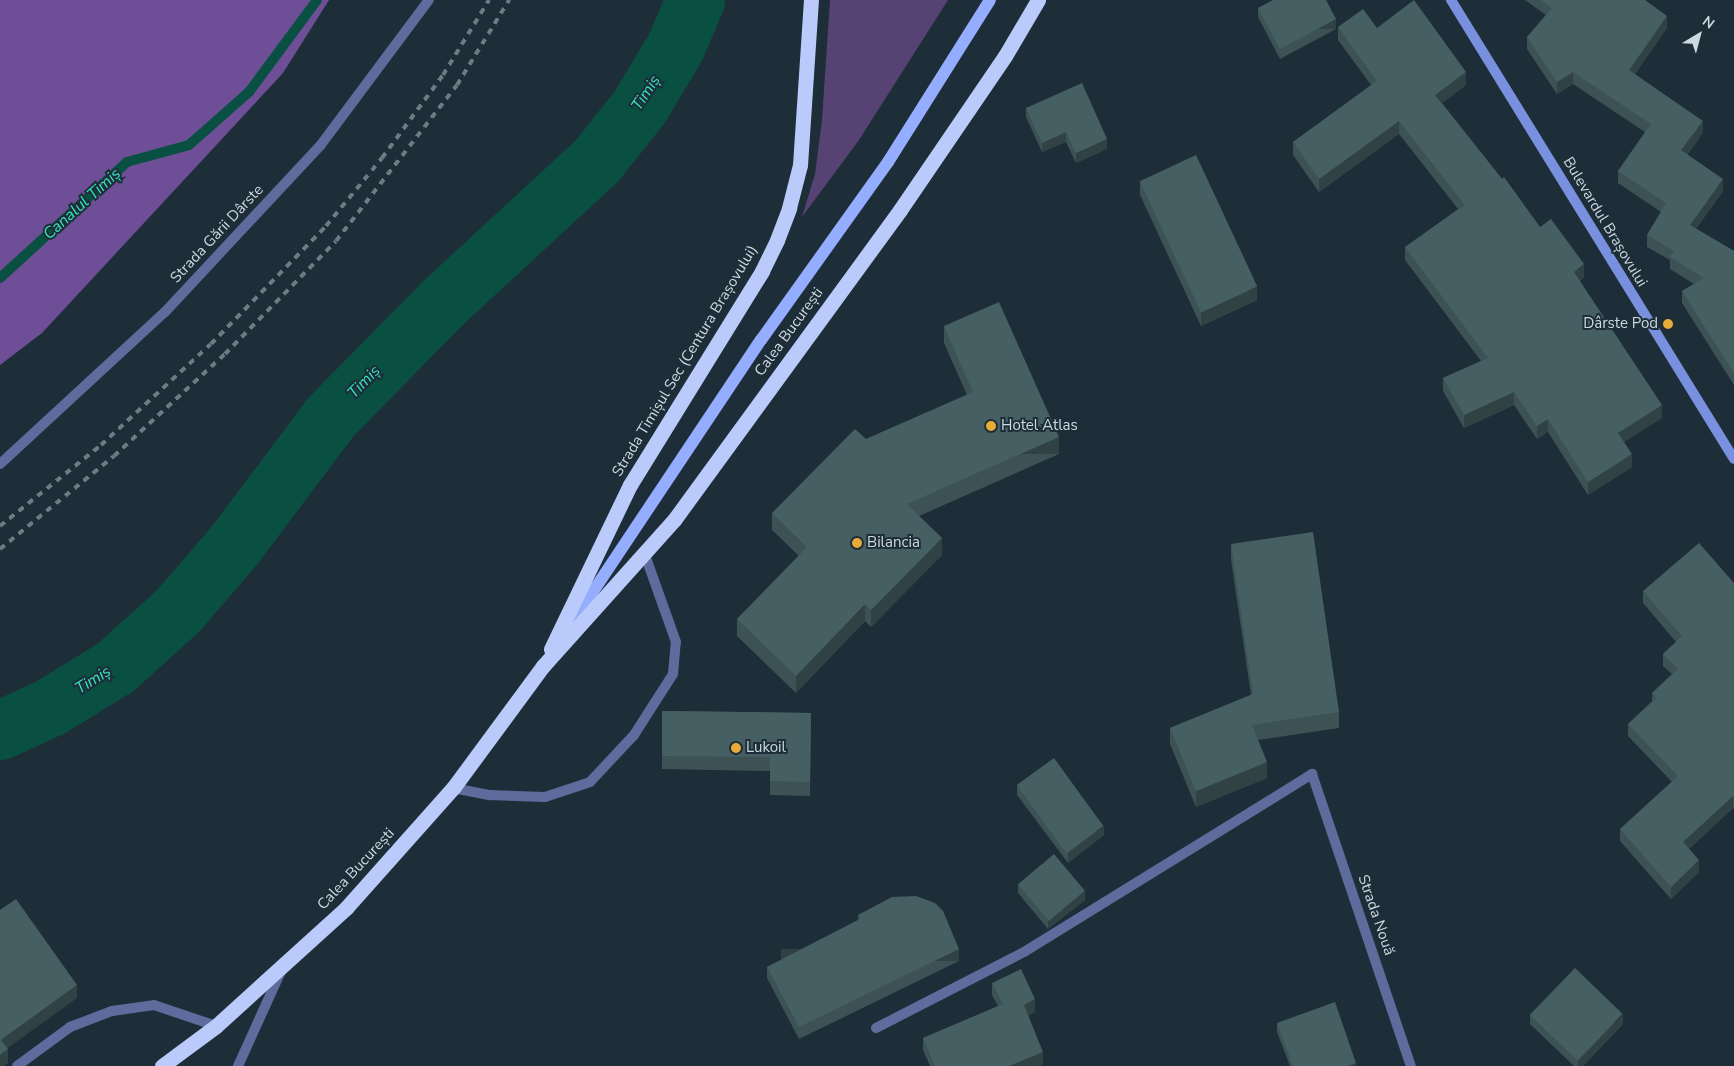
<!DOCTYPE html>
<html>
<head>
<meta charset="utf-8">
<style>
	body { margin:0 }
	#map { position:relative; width:1734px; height:1066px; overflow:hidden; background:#1d2e39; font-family:"Nunito Sans",sans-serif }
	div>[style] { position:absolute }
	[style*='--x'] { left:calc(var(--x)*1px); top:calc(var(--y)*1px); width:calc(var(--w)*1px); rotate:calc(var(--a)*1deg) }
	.green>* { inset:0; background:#574274 }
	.forest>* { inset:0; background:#6e4f97 }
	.stream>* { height:10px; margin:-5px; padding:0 5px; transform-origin:5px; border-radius:5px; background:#0a5042 }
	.river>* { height:59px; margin:-29.5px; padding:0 29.5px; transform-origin:29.5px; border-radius:29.5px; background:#0a5042 }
	.lane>* { height:10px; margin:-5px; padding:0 5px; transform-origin:5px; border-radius:5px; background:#5d6c9d }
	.street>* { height:10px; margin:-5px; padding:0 5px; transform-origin:5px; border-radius:5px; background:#5d6c9d }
	.secondary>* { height:10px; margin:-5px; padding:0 5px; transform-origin:5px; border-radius:5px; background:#7890de }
	.primary>* { height:12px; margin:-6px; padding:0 6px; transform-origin:6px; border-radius:6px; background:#94adfe }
	.highway>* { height:15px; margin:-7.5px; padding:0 7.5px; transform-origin:7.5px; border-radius:7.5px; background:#bacbfb }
	.rail>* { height:4px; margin-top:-2px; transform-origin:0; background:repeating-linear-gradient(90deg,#6d7b84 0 6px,transparent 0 12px) }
	.wall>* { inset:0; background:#3c5255 }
	.shaded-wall>* { inset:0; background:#314245; transform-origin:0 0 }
	.building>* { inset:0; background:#465f63; transform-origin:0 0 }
	.dots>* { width:14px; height:14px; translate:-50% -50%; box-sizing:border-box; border:2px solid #1d2e39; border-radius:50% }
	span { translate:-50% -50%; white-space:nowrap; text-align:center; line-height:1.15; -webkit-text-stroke:4px #1d2e39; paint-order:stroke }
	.street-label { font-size:15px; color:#ced8e0 }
	.poi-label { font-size:15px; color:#ced8e0 }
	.right { translate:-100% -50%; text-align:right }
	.left { translate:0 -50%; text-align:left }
	.water-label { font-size:16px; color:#36e4c0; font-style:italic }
	.north { position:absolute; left:1674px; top:10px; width:50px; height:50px; -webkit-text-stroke:4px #1d2e39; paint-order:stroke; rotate:37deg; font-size:14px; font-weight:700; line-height:20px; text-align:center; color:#ced8e0 }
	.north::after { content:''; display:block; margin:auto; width:18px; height:22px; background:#ced8e0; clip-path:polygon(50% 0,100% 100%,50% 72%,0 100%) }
</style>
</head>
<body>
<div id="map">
	<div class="green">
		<div style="clip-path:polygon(830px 0,948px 0,859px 140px,802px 217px,815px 174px,822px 120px)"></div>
	</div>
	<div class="forest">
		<div style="clip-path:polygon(0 0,329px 0,283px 73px,42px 333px,0 365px)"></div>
	</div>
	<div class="stream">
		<div style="--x:0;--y:278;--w:172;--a:-42.4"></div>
		<div style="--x:127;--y:162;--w:64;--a:-15.3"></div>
		<div style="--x:189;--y:145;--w:80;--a:-41.5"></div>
		<div style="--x:249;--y:92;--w:114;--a:-53.5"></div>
	</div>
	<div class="river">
		<div style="--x:0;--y:730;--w:55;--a:-24.7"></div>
		<div style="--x:50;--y:707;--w:76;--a:-31.6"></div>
		<div style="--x:115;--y:667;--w:85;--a:-42.1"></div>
		<div style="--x:178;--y:610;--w:86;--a:-49.3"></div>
		<div style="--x:234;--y:545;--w:160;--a:-53.1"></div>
		<div style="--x:330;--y:417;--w:160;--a:-45.5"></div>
		<div style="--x:442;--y:303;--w:209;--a:-42.7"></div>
		<div style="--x:596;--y:161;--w:69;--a:-51.5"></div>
		<div style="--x:639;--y:107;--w:70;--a:-59"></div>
		<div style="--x:675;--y:47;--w:51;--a:-66.9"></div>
	</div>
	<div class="lane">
		<div style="--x:453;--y:788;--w:38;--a:11"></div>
		<div style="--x:490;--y:795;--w:55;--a:2.1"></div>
		<div style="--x:545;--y:797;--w:47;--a:-18.4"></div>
		<div style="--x:590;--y:782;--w:64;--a:-46.9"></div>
		<div style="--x:634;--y:735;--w:72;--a:-57.4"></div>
		<div style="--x:673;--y:674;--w:32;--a:-85"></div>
		<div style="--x:676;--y:642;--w:96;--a:-109.6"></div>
		<div style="--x:17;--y:1066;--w:66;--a:-36.3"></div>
		<div style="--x:70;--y:1027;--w:45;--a:-20.9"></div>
		<div style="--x:112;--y:1011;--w:42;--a:-8.1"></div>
		<div style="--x:154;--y:1005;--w:65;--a:18.7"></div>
		<div style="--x:238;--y:1066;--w:107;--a:-65.6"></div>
	</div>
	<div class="street">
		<div style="--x:0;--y:464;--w:224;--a:-42.7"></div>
		<div style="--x:165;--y:312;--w:227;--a:-47"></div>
		<div style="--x:320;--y:146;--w:182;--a:-53.3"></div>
		<div style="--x:876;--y:1028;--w:166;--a:-27.2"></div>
		<div style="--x:1024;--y:952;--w:339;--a:-31.7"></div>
		<div style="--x:1312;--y:774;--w:308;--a:71.3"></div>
	</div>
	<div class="secondary">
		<div style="--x:1451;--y:0;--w:539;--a:58.34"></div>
	</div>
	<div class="primary">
		<div style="--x:564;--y:635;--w:355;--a:-56.3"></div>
		<div style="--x:761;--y:340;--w:219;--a:-54.5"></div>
		<div style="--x:888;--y:162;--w:191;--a:-57.8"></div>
	</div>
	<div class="highway">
		<div style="--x:551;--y:649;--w:182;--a:-64.3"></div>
		<div style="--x:630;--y:485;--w:251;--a:-58.3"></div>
		<div style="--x:762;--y:271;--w:34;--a:-64"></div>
		<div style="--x:777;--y:240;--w:34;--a:-69"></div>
		<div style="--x:789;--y:208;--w:44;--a:-75.7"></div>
		<div style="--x:800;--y:165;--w:165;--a:-86.2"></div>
		<div style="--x:162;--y:1066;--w:67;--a:-36.5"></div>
		<div style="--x:216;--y:1026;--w:176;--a:-42.2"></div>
		<div style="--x:346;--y:908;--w:161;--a:-48.3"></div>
		<div style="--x:453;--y:788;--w:152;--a:-53.6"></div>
		<div style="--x:543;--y:666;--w:196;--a:-48.1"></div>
		<div style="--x:674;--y:520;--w:384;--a:-53.9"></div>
		<div style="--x:900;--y:210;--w:186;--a:-55.7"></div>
		<div style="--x:1005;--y:56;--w:65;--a:-59.5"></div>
	</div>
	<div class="rail">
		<div style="--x:0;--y:526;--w:129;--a:-38.7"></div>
		<div style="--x:101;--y:445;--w:149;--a:-42.6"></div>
		<div style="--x:211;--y:344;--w:165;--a:-45.7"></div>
		<div style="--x:326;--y:226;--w:88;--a:-50.5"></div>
		<div style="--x:382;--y:158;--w:103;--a:-53.7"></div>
		<div style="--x:443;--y:75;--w:88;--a:-58.5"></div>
		<div style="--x:0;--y:549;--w:147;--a:-39.2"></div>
		<div style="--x:114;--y:456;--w:151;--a:-42.6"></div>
		<div style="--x:225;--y:354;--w:158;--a:-45.5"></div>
		<div style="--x:336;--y:241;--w:197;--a:-52.2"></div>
		<div style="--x:457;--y:85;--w:100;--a:-58.5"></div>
	</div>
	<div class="wall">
		<div style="clip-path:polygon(1525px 0,1645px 0,1667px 28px,1635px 74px,1703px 133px,1687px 155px,1723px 191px,1696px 229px,1734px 251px,1734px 385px,1682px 303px,1682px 291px,1694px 284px,1670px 269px,1670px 260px,1647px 247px,1647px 235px,1661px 212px,1618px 183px,1618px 171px,1645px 132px,1573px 84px,1557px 94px,1527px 49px,1527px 37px,1546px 15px)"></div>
		<div style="clip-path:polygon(1258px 8px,1336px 29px,1280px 59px,1258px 17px)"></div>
		<div style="clip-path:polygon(1338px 27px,1377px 28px,1466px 85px,1442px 103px,1540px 227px,1584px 277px,1580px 281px,1662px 418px,1624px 442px,1632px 467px,1588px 495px,1548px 432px,1537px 439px,1514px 405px,1464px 428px,1443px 391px,1443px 378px,1481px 361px,1405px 260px,1405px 247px,1458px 209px,1399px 134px,1319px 192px,1293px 155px,1293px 142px,1371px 85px,1338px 40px)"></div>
		<div style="clip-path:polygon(1026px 108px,1107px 149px,1076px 163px,1066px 142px,1042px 152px,1026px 117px)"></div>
		<div style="clip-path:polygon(1140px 181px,1257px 300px,1201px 326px,1140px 195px)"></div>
		<div style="clip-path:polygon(944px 326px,1059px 454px,919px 516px,942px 555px,871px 627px,865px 621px,796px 693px,737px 636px,737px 619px,799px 556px,772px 530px,772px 513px,866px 439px,967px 395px,944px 343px)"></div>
		<div style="clip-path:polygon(1231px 544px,1339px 712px,1339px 728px,1258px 740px,1267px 778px,1196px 807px,1170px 744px,1170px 728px,1251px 695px,1231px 560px)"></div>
		<div style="clip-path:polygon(1734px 583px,1734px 809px,1733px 808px,1689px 849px,1699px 872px,1671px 899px,1620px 841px,1620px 829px,1672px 782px,1628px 736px,1628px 724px,1652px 701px,1652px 693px,1672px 674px,1663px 666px,1663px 654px,1676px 642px,1643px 603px,1643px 591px)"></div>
		<div style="clip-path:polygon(662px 711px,811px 713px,810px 796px,770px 795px,770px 771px,662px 769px)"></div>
		<div style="clip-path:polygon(1017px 786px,1104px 835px,1068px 863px,1017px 795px)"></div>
		<div style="clip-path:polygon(1018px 884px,1085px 900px,1048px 929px,1018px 893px)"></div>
		<div style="clip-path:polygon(858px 915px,959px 961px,799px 1039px,767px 978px,767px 967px,858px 920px)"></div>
		<div style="clip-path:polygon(992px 983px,1035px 1012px,1028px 1015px,1043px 1064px,1039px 1066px,930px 1066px,923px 1050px,923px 1038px,998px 1006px,992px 995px)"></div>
		<div style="clip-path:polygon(1530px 1015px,1623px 1024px,1583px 1066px,1574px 1066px,1530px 1024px)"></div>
		<div style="clip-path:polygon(1277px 1023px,1356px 1066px,1290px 1066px,1277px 1032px)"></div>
	</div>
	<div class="shaded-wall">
		<div style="clip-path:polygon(1667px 16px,1667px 28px,1629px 82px,1629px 70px)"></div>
		<div style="left:1336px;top:19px;width:10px;height:64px;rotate:90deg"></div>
		<div style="clip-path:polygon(1466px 72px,1466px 85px,1435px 108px,1435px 95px)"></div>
		<div style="clip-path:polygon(1573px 72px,1573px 84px,1557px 94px,1557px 82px)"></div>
		<div style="clip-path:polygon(1399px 121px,1399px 134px,1319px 192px,1319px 179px)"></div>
		<div style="clip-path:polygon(1703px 121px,1703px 133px,1681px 162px,1681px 150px)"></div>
		<div style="clip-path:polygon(1066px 132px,1066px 142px,1042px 152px,1042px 143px)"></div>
		<div style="clip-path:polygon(1107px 139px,1107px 149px,1076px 163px,1076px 153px)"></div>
		<div style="clip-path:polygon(1723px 179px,1723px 191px,1690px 237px,1690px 225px)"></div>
		<div style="clip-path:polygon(1584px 264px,1584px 277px,1574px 285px,1574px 272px)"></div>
		<div style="clip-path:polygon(1257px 287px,1257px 300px,1201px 326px,1201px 312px)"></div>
		<div style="clip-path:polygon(1514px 392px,1514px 405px,1464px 428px,1464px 415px)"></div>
		<div style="clip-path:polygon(1662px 405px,1662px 418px,1618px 446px,1618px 433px)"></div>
		<div style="clip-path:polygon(1548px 419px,1548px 432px,1537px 439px,1537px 426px)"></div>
		<div style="left:1059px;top:437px;width:17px;height:166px;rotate:90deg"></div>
		<div style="clip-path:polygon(1632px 454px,1632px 467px,1588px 495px,1588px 482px)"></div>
		<div style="clip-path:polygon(942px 538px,942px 555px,871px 627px,871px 610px)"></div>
		<div style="clip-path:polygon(865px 604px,865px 621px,796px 693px,796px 676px)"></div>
		<div style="clip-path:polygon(1267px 762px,1267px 778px,1196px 807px,1196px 791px)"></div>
		<div style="clip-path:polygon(1733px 796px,1733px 808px,1683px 854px,1683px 842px)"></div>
		<div style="clip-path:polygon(1104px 826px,1104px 835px,1068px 863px,1068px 853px)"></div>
		<div style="clip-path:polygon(1699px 860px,1699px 872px,1671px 899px,1671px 887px)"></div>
		<div style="clip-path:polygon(1085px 891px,1085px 900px,1048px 929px,1048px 919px)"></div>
		<div style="left:959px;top:949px;width:12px;height:178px;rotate:90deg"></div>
		<div style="clip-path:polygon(77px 985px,77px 998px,1px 1053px,1px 1040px)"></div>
		<div style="clip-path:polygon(1035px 999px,1035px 1012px,1024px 1018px,1024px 1005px)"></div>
		<div style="clip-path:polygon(1623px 1014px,1623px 1024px,1583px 1066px,1578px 1066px,1578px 1061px)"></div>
		<div style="clip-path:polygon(8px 1049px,8px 1063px,4px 1066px,0 1066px,0 1055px)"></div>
		<div style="clip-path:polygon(1043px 1052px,1043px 1064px,1039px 1066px,1009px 1066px)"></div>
		<div style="clip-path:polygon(1356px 1063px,1356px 1066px,1347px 1066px)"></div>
	</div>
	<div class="building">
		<div style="clip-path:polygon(1273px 0,1326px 0,1336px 19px,1280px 49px,1258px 8px)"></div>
		<div style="clip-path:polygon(1414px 0,1466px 72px,1435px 95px,1502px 179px,1504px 177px,1540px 227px,1551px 219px,1584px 264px,1574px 272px,1662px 405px,1618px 433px,1632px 454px,1588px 482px,1548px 419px,1537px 426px,1514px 392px,1464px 415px,1443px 378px,1488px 358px,1405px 247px,1465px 205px,1399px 121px,1319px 179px,1293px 142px,1377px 81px,1338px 27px,1363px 9px,1377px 28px)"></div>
		<div style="clip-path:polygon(1541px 0,1645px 0,1667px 16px,1629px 70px,1703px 121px,1681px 150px,1723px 179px,1690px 225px,1734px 251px,1734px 373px,1682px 291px,1704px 278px,1670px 257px,1674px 251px,1647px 235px,1666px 203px,1618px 171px,1651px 124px,1573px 72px,1557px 82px,1527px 37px,1552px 8px)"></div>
		<div style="clip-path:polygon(1082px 83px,1107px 139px,1076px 153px,1066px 132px,1042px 143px,1026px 108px)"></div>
		<div style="left:1196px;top:155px;width:145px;height:62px;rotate:65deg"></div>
		<div style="clip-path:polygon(999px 302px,1059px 437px,907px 504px,942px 538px,871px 610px,865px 604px,796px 676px,737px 619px,807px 547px,772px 513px,855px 429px,866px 439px,973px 392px,944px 326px)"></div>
		<div style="clip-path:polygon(1313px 532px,1339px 712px,1252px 725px,1267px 762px,1196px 791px,1170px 728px,1253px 694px,1231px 544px)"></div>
		<div style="clip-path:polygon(1699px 543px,1734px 583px,1734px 797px,1733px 796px,1683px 842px,1699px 860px,1671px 887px,1620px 829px,1678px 776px,1628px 724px,1657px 698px,1652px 693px,1678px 669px,1663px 654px,1682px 636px,1643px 591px)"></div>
		<div style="clip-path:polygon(662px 711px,811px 713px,810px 782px,770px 781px,770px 757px,662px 756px)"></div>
		<div style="left:1054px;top:758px;width:84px;height:46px;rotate:54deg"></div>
		<div style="left:1054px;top:854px;width:48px;height:47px;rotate:50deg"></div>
		<div style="clip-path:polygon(916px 896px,935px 903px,943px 911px,959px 949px,799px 1027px,767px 967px,860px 919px,858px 915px,892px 897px)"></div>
		<div style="clip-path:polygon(16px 899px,77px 985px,1px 1040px,8px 1049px,0 1055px,0 910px)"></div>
		<div style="left:1575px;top:968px;width:66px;height:65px;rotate:44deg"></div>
		<div style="clip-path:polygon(1021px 969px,1035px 999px,1024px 1005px,1043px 1052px,1009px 1066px,935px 1066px,923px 1038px,1003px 1004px,992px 983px)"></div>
		<div style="clip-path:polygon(1335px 1002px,1356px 1063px,1347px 1066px,1293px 1066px,1277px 1023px)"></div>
	</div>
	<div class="dots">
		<div style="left:1668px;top:324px;background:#e8ab37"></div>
		<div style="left:991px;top:426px;background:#e8ab37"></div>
		<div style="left:857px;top:543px;background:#e8ab37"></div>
		<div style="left:736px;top:748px;background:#e8ab37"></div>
	</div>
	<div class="street-label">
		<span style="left:1605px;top:222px;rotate:59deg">Bulevardul Brașovului</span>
		<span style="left:217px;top:234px;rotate:-47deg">Strada Gării Dârste</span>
		<span style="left:789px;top:332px;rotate:-54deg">Calea București</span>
		<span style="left:685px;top:361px;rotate:-59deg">Strada Timișul Sec (Centura Brașovului)</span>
		<span style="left:356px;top:869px;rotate:-47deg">Calea București</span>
		<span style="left:1376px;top:915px;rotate:71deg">Strada Nouă</span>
	</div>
	<div class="poi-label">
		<span class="right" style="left:1658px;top:324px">Dârste Pod</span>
		<span class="left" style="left:1001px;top:426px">Hotel Atlas</span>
		<span class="left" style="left:867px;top:543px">Bilancia</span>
		<span class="left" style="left:746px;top:748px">Lukoil</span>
	</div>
	<div class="water-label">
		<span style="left:646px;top:93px;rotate:-57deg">Timiș</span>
		<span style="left:82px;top:204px;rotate:-42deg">Canalul Timiș</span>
		<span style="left:364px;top:382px;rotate:-46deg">Timiș</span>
		<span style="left:93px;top:680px;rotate:-32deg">Timiș</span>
	</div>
	<div class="north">N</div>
</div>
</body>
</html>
